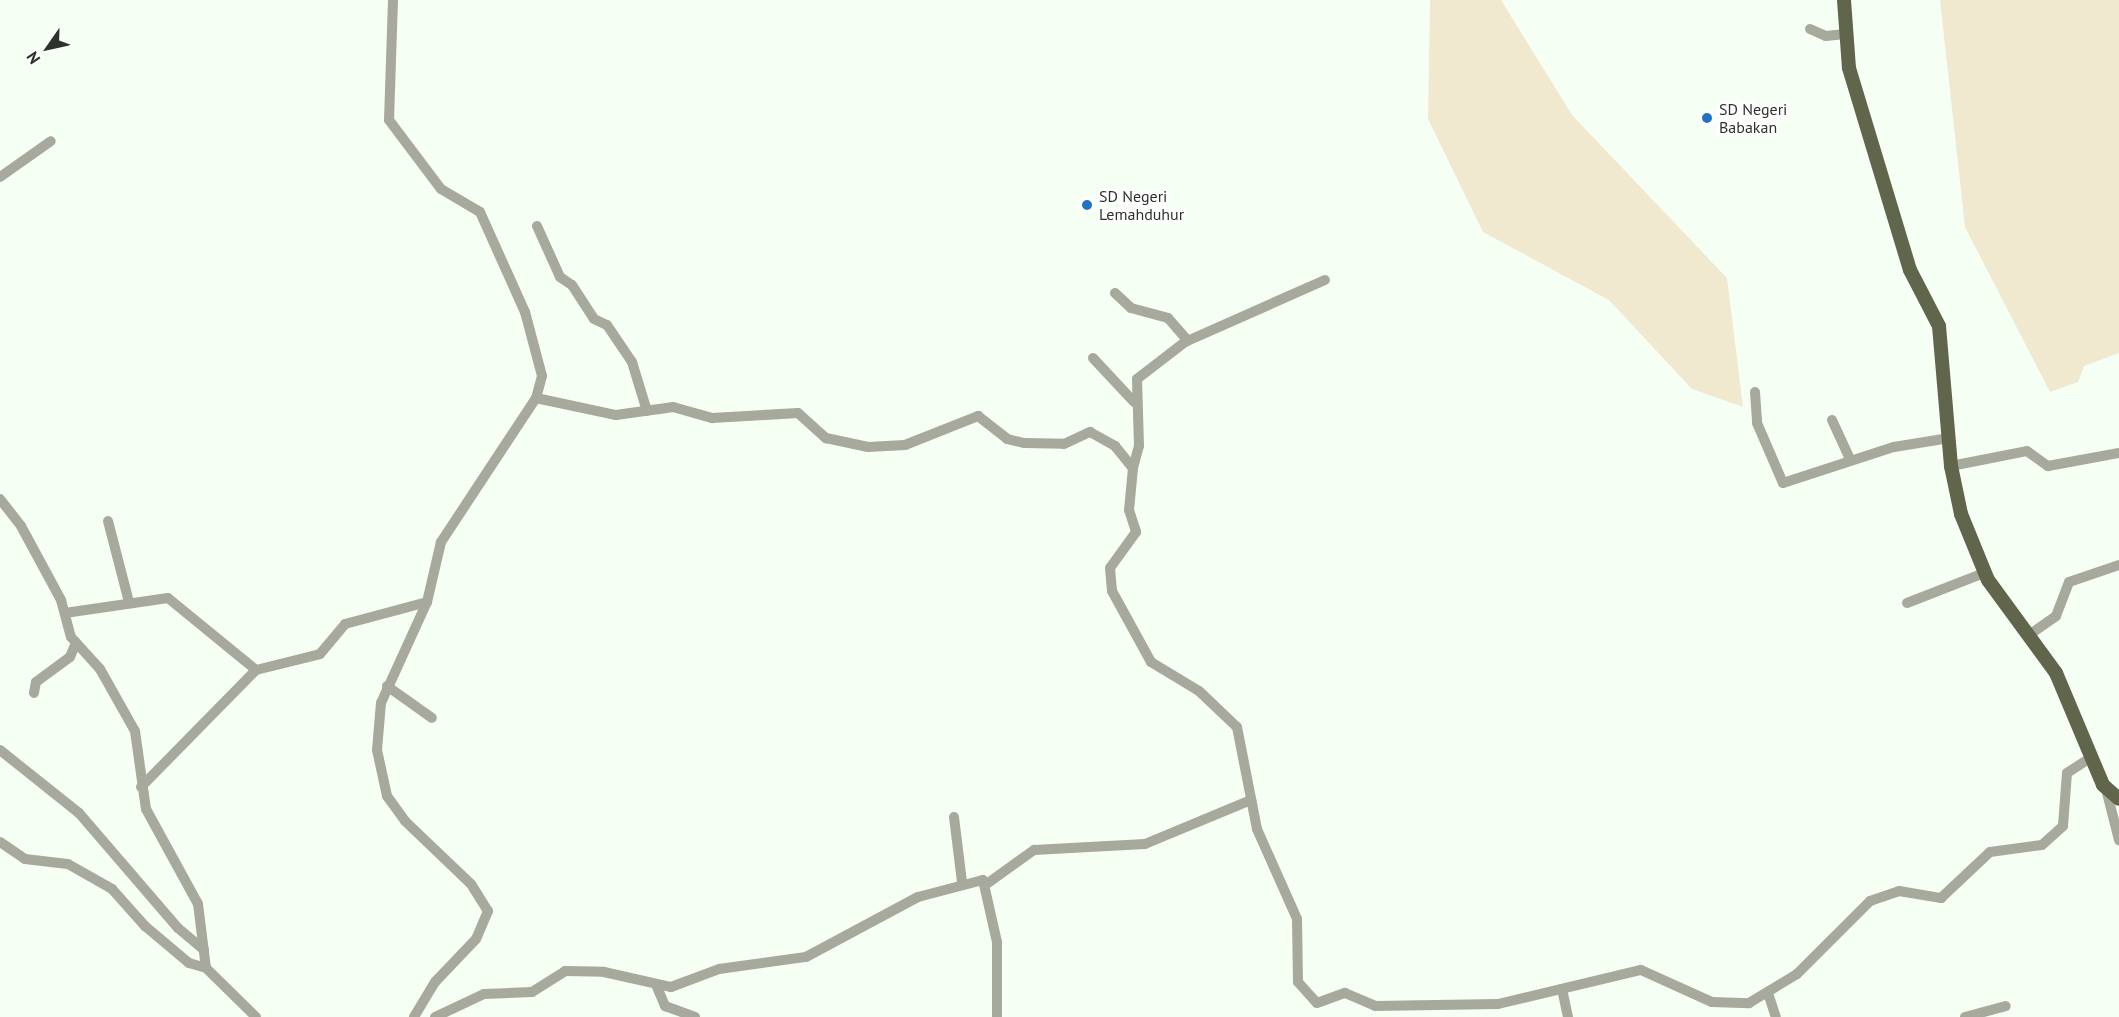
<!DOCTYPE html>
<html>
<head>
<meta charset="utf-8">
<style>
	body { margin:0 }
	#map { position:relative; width:2119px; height:1017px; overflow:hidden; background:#f6fff3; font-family:"PT Sans",sans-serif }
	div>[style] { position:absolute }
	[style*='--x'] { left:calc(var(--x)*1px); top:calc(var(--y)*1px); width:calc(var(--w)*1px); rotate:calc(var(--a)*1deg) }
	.green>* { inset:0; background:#f1e9cf }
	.minor>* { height:10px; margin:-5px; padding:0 5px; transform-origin:5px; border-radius:5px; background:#a6a99b }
	.major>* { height:14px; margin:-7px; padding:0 7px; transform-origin:7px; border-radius:7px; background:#61654c }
	.dots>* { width:16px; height:16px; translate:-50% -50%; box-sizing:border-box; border:3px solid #fff; border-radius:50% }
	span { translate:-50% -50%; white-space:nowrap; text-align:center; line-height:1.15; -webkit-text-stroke:6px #fff; paint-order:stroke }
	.poi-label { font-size:16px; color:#2d332c }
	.left { translate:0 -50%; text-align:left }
	.north { position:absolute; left:18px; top:18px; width:60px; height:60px; -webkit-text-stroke:4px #fff; paint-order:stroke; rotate:236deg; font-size:16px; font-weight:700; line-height:24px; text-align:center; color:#2d332c }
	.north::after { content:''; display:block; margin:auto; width:21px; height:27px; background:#2d332c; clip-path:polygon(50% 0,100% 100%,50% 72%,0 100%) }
</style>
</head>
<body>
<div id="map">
	<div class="green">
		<div style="clip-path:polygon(1430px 0,1501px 0,1572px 115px,1727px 278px,1743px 407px,1692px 389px,1609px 300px,1483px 232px,1428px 119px)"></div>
		<div style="clip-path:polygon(1940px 0,2119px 0,2119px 353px,2084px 366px,2078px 382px,2050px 392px,1965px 227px)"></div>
	</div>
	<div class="minor">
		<div style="--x:393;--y:0;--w:120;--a:91.9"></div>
		<div style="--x:389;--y:120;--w:86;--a:53"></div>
		<div style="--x:441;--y:189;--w:45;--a:30.5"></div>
		<div style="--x:480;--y:212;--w:110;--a:65.8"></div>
		<div style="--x:525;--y:312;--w:66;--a:75.1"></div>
		<div style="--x:542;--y:376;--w:23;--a:105"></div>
		<div style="--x:536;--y:398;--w:173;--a:123.4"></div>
		<div style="--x:441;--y:542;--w:62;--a:103.1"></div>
		<div style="--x:427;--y:602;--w:111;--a:114.5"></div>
		<div style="--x:381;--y:703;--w:47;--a:94.9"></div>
		<div style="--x:377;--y:750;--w:47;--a:77.7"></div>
		<div style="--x:387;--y:796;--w:31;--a:54"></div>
		<div style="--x:405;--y:821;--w:91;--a:43.7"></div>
		<div style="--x:471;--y:884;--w:32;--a:58"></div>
		<div style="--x:488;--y:911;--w:30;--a:113"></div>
		<div style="--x:476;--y:939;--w:59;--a:133.6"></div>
		<div style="--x:435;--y:982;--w:41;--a:121"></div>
		<div style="--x:1810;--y:29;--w:17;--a:24"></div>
		<div style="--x:1826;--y:36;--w:19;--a:-6"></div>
		<div style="--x:0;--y:177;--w:62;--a:-35.2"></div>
		<div style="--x:537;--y:226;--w:56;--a:65.7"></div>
		<div style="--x:560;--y:277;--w:14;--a:34"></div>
		<div style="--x:572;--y:285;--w:40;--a:57.1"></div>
		<div style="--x:594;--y:319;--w:14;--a:25"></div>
		<div style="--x:607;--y:325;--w:45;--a:56"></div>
		<div style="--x:632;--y:362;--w:51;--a:73"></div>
		<div style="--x:1115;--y:293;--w:22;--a:43"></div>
		<div style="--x:1131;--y:308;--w:38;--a:15"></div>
		<div style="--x:1168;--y:318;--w:30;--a:49"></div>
		<div style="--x:1093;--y:358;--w:60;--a:47"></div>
		<div style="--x:1755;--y:392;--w:31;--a:86"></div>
		<div style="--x:1757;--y:423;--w:65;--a:66.6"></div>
		<div style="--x:1783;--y:483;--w:117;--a:-18"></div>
		<div style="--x:1894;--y:447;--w:56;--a:-9.3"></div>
		<div style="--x:536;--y:398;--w:82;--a:12"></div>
		<div style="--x:616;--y:415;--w:58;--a:-8"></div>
		<div style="--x:673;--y:407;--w:41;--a:15.8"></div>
		<div style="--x:712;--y:418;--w:86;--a:-3.3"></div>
		<div style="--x:798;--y:413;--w:38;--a:42"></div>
		<div style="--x:826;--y:438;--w:43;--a:12.1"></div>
		<div style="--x:868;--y:447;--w:37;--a:-3"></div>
		<div style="--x:905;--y:445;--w:79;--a:-21.7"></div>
		<div style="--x:978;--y:416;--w:37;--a:38"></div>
		<div style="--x:1007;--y:439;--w:18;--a:13"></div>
		<div style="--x:1025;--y:443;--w:39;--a:1"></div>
		<div style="--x:1064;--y:444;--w:29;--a:-25"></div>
		<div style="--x:1090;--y:432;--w:29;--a:29"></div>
		<div style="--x:1115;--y:446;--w:28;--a:51"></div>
		<div style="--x:1133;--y:468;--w:42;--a:95.4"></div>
		<div style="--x:1129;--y:510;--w:23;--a:72"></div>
		<div style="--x:1136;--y:532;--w:44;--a:125.8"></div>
		<div style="--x:1110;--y:568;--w:23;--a:85"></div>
		<div style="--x:1112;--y:591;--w:81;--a:61.2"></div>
		<div style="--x:1151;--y:662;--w:56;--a:31.1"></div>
		<div style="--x:1199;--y:691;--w:52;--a:43.5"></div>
		<div style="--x:1237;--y:727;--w:104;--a:78.9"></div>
		<div style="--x:1257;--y:829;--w:98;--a:66"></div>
		<div style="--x:1297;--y:919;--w:63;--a:89.1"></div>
		<div style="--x:1298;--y:982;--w:28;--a:48"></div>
		<div style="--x:1317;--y:1003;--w:30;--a:-20"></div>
		<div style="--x:1345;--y:993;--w:33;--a:23"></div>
		<div style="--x:1375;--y:1006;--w:123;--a:-0.9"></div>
		<div style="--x:1498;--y:1004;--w:147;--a:-13.4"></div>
		<div style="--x:1641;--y:970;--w:78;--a:24.3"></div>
		<div style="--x:1712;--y:1002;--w:37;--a:2"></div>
		<div style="--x:1749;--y:1003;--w:56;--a:-31.1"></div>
		<div style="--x:1797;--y:974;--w:103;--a:-45"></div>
		<div style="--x:1870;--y:901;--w:31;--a:-19"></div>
		<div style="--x:1899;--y:891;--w:43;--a:9.5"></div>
		<div style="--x:1941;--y:898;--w:67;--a:-43.2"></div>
		<div style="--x:1990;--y:852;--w:52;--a:-7.7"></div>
		<div style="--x:2042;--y:845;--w:28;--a:-42"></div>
		<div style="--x:2063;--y:826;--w:53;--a:-85.7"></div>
		<div style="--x:2067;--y:773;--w:30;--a:-33"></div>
		<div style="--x:1832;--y:420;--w:43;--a:65.2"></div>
		<div style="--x:1951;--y:466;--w:77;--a:-11.2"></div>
		<div style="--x:2027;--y:451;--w:26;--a:36"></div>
		<div style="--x:2048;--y:466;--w:72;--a:-10.4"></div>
		<div style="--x:1133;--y:468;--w:23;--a:-75"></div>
		<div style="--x:1139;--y:446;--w:67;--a:-91.7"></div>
		<div style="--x:1137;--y:379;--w:61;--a:-37.6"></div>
		<div style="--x:1185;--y:342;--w:153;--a:-23.9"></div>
		<div style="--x:0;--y:499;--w:34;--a:52"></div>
		<div style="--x:21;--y:526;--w:84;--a:61.6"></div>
		<div style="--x:61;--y:600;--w:38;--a:75"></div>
		<div style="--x:71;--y:637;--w:43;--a:47.8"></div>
		<div style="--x:100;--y:669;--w:71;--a:60.6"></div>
		<div style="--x:135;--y:731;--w:79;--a:82"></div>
		<div style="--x:146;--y:809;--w:108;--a:61.3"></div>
		<div style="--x:198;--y:904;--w:64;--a:82.9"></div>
		<div style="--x:206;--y:968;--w:70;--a:44.4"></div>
		<div style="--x:108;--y:521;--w:84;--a:75.5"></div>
		<div style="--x:1907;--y:603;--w:83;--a:-21.3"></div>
		<div style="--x:65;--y:613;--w:104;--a:-8.3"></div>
		<div style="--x:168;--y:598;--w:114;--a:39.3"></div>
		<div style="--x:256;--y:670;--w:66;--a:-14"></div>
		<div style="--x:320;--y:654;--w:39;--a:-50"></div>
		<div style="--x:345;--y:624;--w:85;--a:-15"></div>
		<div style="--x:2029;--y:635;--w:33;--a:-35"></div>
		<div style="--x:2056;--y:616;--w:36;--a:-69"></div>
		<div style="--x:2069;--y:582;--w:53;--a:-18.8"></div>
		<div style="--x:387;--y:686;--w:55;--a:35.4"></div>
		<div style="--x:34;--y:693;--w:11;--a:-80"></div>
		<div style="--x:36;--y:682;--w:42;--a:-36.3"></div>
		<div style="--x:70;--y:657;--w:15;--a:-67"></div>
		<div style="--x:0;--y:750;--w:101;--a:38.6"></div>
		<div style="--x:79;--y:813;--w:152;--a:49.3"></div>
		<div style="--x:178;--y:928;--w:34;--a:40"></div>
		<div style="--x:141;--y:787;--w:164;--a:-45.5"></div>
		<div style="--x:2106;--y:789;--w:53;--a:75.7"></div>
		<div style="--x:954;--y:817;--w:65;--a:83"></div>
		<div style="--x:0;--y:842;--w:30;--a:34"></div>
		<div style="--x:25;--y:859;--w:43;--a:6.6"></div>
		<div style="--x:68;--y:864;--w:51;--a:29.6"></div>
		<div style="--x:112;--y:889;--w:50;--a:48.3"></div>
		<div style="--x:145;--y:926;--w:57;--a:40.1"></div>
		<div style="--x:189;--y:963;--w:18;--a:16"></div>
		<div style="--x:988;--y:883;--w:57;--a:-35.7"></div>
		<div style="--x:1034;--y:850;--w:111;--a:-3.1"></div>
		<div style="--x:1145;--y:844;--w:115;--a:-22.5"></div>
		<div style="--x:657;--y:987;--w:21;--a:67"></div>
		<div style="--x:665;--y:1006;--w:32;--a:20"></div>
		<div style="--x:1562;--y:989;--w:29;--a:78"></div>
		<div style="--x:1768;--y:993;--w:25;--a:72"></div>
		<div style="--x:435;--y:1017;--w:54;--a:-25.1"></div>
		<div style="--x:484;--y:994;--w:48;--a:-2.4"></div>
		<div style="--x:532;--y:992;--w:39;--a:-32"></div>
		<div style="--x:565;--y:971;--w:39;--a:1"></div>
		<div style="--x:604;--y:972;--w:69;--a:12.6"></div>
		<div style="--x:671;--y:987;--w:51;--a:-20.6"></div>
		<div style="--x:719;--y:969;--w:88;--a:-7.9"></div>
		<div style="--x:806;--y:957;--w:127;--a:-28.2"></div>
		<div style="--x:918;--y:897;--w:67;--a:-14.7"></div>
		<div style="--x:983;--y:880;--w:64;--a:77.3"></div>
		<div style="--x:997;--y:942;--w:75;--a:90"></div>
		<div style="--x:1965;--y:1017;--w:42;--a:-15"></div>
	</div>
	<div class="major">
		<div style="--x:1844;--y:0;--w:68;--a:85.8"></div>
		<div style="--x:1849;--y:68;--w:211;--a:73.2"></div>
		<div style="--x:1910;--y:270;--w:63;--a:62.6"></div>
		<div style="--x:1939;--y:326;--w:141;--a:85.1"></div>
		<div style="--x:1951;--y:466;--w:49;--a:78.2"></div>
		<div style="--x:1961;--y:514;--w:71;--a:67.8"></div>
		<div style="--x:1988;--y:580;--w:115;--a:53.8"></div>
		<div style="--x:2056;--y:673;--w:121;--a:67.2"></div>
		<div style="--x:2103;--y:785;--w:21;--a:41"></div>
	</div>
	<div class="dots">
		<div style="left:1707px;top:118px;background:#2173c2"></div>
		<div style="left:1087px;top:205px;background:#2173c2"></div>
	</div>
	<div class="poi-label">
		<span class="left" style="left:1719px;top:118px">SD Negeri<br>Babakan</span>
		<span class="left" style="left:1099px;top:205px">SD Negeri<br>Lemahduhur</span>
	</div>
	<div class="north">N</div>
</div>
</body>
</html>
